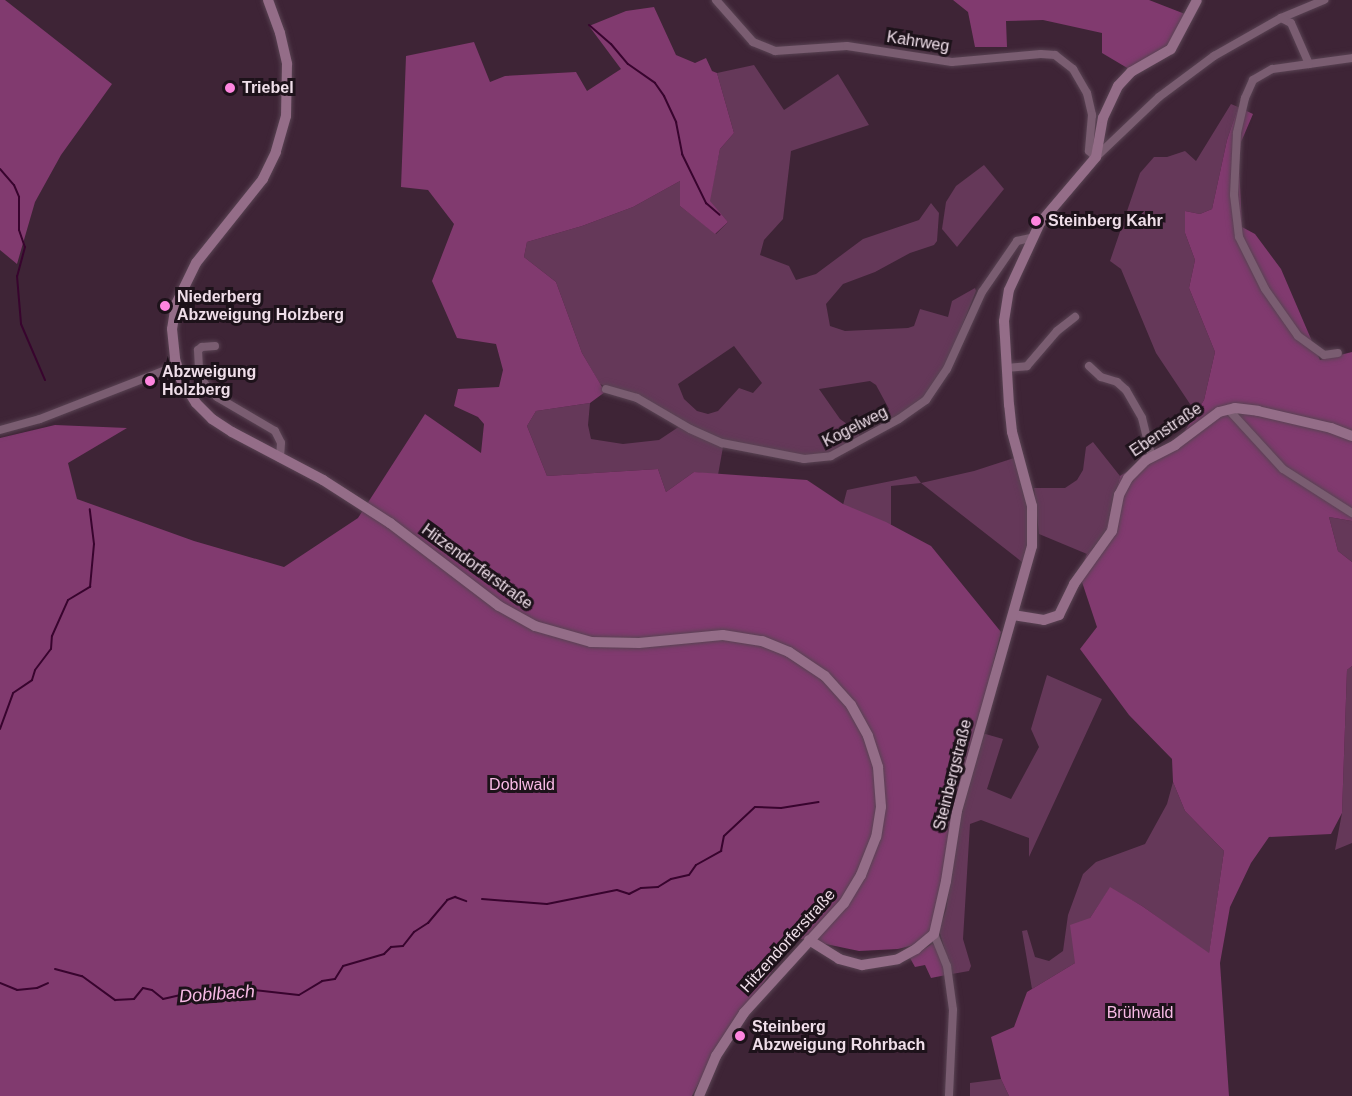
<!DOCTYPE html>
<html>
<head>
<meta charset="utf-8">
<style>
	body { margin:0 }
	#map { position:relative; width:1352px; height:1096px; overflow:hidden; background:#3e2436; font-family:Helvetica,sans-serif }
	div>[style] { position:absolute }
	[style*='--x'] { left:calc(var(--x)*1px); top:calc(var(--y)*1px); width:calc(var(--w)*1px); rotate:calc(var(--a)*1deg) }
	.green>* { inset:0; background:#653859 }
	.forest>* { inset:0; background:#813a6f }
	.stream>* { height:2px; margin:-1px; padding:0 1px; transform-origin:1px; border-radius:1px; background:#38042e }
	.roads { filter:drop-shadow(0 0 2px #594353) drop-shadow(0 0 2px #594353) }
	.street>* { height:8px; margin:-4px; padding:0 4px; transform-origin:4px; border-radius:4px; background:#7a5d71 }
	.secondary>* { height:10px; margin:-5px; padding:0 5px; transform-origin:5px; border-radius:5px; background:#946d88 }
	.dots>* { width:16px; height:16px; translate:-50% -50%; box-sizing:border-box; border:3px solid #1d121a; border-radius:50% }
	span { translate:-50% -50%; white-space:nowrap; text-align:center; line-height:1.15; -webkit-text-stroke:6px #1d121a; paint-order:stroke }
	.street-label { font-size:16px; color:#efdee9 }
	.poi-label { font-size:16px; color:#efdee9; font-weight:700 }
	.left { translate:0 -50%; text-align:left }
	.park-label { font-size:16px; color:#f8bae5 }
	.water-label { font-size:18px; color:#f7bae5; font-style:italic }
</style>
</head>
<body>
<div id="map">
	<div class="green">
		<div style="clip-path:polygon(evenodd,754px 65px,784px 110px,838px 74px,869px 125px,791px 151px,783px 219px,764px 240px,760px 255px,789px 266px,796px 280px,816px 274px,863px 239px,919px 220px,931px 203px,939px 213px,937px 241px,934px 245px,910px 253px,875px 272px,843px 284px,826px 304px,830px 326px,845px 331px,908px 328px,914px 326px,920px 309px,948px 317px,952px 301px,975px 288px,976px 291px,945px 368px,924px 398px,892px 421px,885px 421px,881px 415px,889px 409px,876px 385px,870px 381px,819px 389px,840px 419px,854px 429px,862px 438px,840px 450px,816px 458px,722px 441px,600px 384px,582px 353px,556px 282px,524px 257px,527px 242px,582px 226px,633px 207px,680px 181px,680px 206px,716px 234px,728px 222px,709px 201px,720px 149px,734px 133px,717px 73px,754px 65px,734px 346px,762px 383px,753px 393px,739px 388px,718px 411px,708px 414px,697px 411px,684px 399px,678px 384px,734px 346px)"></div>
		<div style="clip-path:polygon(1231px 104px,1238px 107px,1227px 140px,1212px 209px,1200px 214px,1185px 211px,1185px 233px,1195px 260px,1189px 288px,1215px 352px,1204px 400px,1196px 413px,1156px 353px,1121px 269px,1110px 261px,1140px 173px,1154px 157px,1167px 157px,1185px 151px,1196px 161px)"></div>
		<div style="clip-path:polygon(984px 165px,1004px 189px,957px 247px,942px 229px,946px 202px,956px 186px)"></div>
		<div style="clip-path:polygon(590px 403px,588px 425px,591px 439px,623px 444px,659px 440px,680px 426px,723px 447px,718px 475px,694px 472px,666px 492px,658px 469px,547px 476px,527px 426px,536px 411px)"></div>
		<div style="clip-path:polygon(1093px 442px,1120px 476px,1103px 539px,1087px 554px,1039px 534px,1034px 488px,1065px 488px,1077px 480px,1083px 470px,1086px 447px)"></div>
		<div style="clip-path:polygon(1014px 458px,1029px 510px,1028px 548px,1022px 562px,921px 483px,891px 486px,891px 525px,843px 505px,847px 490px,916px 476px,921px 483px,974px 471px)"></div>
		<div style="clip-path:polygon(1329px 517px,1352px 521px,1352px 562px,1338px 551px)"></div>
		<div style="clip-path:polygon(1352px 666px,1352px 843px,1335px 850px,1342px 813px,1347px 670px)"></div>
		<div style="clip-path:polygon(1047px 675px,1102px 699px,1029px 857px,1029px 838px,981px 820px,970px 824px,963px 939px,971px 966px,969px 971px,952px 974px,939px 930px,946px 910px,957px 833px,982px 733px,1003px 739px,987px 789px,1011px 799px,1039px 747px,1031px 729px)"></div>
		<div style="clip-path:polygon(1173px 782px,1185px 811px,1224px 851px,1209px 954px,1142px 906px,1110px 888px,1090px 918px,1075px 963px,1032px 989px,1022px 931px,1027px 930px,1035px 957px,1049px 961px,1063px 951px,1068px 915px,1083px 874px,1096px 862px,1145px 844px,1167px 804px)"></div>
		<div style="clip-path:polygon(1001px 1079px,1009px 1096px,970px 1096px,970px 1083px)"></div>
	</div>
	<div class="forest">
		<div style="clip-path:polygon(0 0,5px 0,112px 84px,61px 155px,35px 202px,17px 264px,0 250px)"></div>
		<div style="clip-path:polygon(953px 0,1149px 0,1185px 14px,1172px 42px,1129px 69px,1102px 53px,1102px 33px,1043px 20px,1006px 21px,1007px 47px,975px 47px,968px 12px)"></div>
		<div style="clip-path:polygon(654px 7px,676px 55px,695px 63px,706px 58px,712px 71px,717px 73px,734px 133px,720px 149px,710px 201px,728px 222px,715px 234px,680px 206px,680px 181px,633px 207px,582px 226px,527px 242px,524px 257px,556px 282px,582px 353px,605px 392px,590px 403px,536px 411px,527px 426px,547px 476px,658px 469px,666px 492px,694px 472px,807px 480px,843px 504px,886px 522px,931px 546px,1001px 632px,957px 811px,931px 931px,914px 945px,898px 949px,859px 951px,797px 938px,725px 1034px,692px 1096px,0 1096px,0 438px,55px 425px,127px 428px,68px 463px,77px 499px,194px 541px,284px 567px,358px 518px,425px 414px,481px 453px,484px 424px,478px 417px,454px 406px,458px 389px,499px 387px,503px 370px,496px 344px,457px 338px,432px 281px,454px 224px,428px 190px,401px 187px,406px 56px,474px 42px,490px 82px,505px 76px,576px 72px,587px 91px,621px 69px,589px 26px,626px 11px)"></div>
		<div style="clip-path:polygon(1238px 107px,1253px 114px,1241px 142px,1239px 164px,1242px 227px,1255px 234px,1281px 269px,1320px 360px,1352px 352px,1352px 521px,1329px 517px,1338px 551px,1352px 562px,1352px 666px,1347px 670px,1342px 813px,1331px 834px,1269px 837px,1251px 863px,1230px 907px,1220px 963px,1229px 1096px,1009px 1096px,1001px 1079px,991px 1037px,1014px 1027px,1027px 992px,1075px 963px,1070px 925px,1090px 918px,1110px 887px,1142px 906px,1209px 953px,1224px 851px,1185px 811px,1173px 782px,1172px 759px,1129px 715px,1080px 649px,1097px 627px,1079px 573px,1087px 554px,1103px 539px,1120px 476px,1181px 437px,1204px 400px,1215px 352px,1189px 288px,1195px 260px,1185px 233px,1185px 211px,1200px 214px,1212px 209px,1227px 140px)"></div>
		<div style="clip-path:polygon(932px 944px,937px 945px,946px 975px,931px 978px,925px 965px,915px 967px,910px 958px)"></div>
	</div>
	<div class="stream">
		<div style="--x:589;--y:25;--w:29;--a:41"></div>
		<div style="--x:611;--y:44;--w:26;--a:50"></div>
		<div style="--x:628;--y:64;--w:33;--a:35"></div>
		<div style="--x:655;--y:83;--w:16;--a:55"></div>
		<div style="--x:664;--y:96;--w:29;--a:65"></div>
		<div style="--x:676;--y:122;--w:33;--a:79"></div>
		<div style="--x:682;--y:154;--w:55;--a:63.9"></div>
		<div style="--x:706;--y:203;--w:18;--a:41"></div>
		<div style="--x:0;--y:169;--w:21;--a:49"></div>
		<div style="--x:14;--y:185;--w:13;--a:67"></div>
		<div style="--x:19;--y:197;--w:33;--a:90"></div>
		<div style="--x:19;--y:230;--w:18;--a:71"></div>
		<div style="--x:25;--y:247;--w:30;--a:105"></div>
		<div style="--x:17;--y:276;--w:48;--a:85.2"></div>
		<div style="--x:21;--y:324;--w:61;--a:66.8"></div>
		<div style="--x:0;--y:729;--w:38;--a:-70"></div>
		<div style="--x:13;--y:693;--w:23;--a:-34"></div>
		<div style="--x:32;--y:680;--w:10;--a:-73"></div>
		<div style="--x:35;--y:670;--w:26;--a:-53"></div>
		<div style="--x:51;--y:649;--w:13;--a:-86"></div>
		<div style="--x:52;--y:636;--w:39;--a:-66"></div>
		<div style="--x:68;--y:600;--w:26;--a:-31"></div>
		<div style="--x:90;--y:587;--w:43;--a:-84.7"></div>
		<div style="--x:94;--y:544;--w:35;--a:-97"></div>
		<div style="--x:482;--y:899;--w:65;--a:4.4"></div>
		<div style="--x:547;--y:904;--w:71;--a:-11.3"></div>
		<div style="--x:617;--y:890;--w:13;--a:18"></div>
		<div style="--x:629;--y:894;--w:13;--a:-27"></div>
		<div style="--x:641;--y:888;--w:17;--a:-3"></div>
		<div style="--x:658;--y:887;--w:15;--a:-32"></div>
		<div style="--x:671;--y:879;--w:18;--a:-13"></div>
		<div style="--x:689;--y:875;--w:12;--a:-55"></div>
		<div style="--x:696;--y:865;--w:29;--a:-29"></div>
		<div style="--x:721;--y:851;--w:15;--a:-79"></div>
		<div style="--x:724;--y:836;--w:42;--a:-43.1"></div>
		<div style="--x:755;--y:807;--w:26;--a:2"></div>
		<div style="--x:781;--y:808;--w:38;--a:-9"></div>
		<div style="--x:55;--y:969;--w:28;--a:15"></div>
		<div style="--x:82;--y:976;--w:41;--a:36"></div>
		<div style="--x:115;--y:1000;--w:19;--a:-3"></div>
		<div style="--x:134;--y:999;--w:14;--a:-51"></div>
		<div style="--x:143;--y:988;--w:9;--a:13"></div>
		<div style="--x:152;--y:990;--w:14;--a:39"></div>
		<div style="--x:163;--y:999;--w:27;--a:-13"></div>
		<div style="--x:189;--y:993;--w:32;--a:5"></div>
		<div style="--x:221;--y:996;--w:24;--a:-17"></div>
		<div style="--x:244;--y:989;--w:55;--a:6.2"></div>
		<div style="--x:299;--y:995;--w:27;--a:-31"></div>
		<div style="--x:322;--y:981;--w:13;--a:-9"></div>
		<div style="--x:335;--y:979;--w:15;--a:-58"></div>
		<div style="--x:343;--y:966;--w:43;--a:-16.3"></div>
		<div style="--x:384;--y:954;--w:10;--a:-45"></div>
		<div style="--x:391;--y:947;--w:12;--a:-5"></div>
		<div style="--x:403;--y:946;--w:18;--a:-52"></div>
		<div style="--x:414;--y:932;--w:17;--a:-33"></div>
		<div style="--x:428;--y:923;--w:30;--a:-50"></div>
		<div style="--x:447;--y:900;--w:9;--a:-21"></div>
		<div style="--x:455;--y:897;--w:12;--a:20"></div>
		<div style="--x:0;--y:983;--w:18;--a:22"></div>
		<div style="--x:17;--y:990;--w:20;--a:-6"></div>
		<div style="--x:37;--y:988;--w:12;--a:-24"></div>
	</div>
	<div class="roads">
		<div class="street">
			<div style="--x:716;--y:0;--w:56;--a:48.6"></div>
			<div style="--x:753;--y:42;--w:24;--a:22"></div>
			<div style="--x:775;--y:51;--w:72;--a:-4"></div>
			<div style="--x:847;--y:46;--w:106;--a:8.7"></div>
			<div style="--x:952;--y:62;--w:89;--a:-5.1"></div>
			<div style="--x:1041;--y:54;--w:14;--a:4"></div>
			<div style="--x:1055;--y:55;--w:23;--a:38"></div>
			<div style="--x:1073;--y:69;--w:28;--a:60"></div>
			<div style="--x:1087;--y:93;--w:23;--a:77"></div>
			<div style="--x:1092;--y:115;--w:36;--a:95"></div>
			<div style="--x:1089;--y:151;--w:9;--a:41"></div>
			<div style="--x:1096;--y:157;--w:87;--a:-43.6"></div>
			<div style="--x:1159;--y:97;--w:69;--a:-36.7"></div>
			<div style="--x:1214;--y:56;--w:77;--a:-29.6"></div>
			<div style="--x:1281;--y:18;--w:47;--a:-22.7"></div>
			<div style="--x:1281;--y:18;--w:11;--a:27"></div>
			<div style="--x:1291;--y:23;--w:45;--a:66.3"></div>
			<div style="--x:1309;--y:64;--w:43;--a:-7.9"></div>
			<div style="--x:1309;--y:64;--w:37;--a:172"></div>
			<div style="--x:1272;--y:69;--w:22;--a:150"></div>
			<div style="--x:1253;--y:80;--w:20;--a:114"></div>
			<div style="--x:1245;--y:98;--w:36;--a:103"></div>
			<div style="--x:1237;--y:133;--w:62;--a:92.8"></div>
			<div style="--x:1234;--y:195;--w:42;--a:83.2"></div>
			<div style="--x:1239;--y:237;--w:58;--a:63.4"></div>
			<div style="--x:1265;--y:289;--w:57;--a:54.9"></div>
			<div style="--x:1298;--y:336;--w:32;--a:36"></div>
			<div style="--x:1324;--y:355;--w:14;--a:-8"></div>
			<div style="--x:215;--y:346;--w:13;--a:176"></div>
			<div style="--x:202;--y:347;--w:5;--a:143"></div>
			<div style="--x:198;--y:350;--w:17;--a:87"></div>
			<div style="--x:199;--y:367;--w:17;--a:73"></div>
			<div style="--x:204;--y:383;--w:19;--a:47"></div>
			<div style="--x:217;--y:397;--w:67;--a:30.4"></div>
			<div style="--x:275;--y:431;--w:13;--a:63"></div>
			<div style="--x:281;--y:443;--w:15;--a:94"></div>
			<div style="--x:1089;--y:366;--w:16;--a:43"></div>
			<div style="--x:1101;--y:377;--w:17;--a:17"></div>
			<div style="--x:1117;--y:382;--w:12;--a:42"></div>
			<div style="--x:1126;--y:390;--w:32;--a:60"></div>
			<div style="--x:1142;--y:418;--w:41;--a:76"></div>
			<div style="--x:1006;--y:368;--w:21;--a:-5"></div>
			<div style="--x:1027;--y:366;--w:46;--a:-49.4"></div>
			<div style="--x:1057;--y:331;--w:23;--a:-38"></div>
			<div style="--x:606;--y:389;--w:32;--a:16"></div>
			<div style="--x:637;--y:398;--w:61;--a:30.3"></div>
			<div style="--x:690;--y:429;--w:35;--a:24"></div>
			<div style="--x:722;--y:443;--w:84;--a:11"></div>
			<div style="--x:804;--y:459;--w:27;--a:-6"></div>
			<div style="--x:831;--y:456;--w:77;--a:-28.6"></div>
			<div style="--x:899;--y:419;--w:33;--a:-35"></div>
			<div style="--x:926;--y:400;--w:37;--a:-56"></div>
			<div style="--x:947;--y:369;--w:85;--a:-65.6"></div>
			<div style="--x:982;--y:292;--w:62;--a:-55.5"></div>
			<div style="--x:1017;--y:241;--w:13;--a:-13"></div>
			<div style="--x:1228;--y:409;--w:81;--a:47.5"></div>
			<div style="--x:1283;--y:469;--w:82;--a:32.5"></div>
			<div style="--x:0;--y:430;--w:41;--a:-15.4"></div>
			<div style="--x:40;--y:419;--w:146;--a:-21.3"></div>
			<div style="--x:934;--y:934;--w:35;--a:68"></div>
			<div style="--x:947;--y:966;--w:44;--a:82.2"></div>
			<div style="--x:953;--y:1010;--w:86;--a:92.7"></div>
		</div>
		<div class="secondary">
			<div style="--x:268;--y:0;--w:35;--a:70"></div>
			<div style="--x:280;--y:33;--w:32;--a:77"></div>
			<div style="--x:287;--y:64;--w:52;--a:91.1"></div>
			<div style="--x:286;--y:116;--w:37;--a:106"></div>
			<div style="--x:276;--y:152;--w:30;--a:116"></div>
			<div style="--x:263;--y:179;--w:107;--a:128.6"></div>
			<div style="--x:196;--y:263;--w:46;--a:116"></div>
			<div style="--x:176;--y:304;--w:25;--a:99"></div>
			<div style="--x:172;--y:329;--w:30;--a:84"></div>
			<div style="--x:175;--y:359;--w:21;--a:73"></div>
			<div style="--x:181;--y:379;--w:28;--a:58"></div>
			<div style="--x:196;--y:403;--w:23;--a:45"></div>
			<div style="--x:212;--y:419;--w:24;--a:33"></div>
			<div style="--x:232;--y:432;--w:103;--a:27.8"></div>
			<div style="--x:323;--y:480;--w:80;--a:32.7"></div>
			<div style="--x:390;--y:523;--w:137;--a:37.3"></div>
			<div style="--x:499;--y:606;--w:41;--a:29.1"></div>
			<div style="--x:535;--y:626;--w:58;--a:15.9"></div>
			<div style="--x:591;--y:642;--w:48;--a:1.2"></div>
			<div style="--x:639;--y:643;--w:84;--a:-5.4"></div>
			<div style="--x:723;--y:635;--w:39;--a:9"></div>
			<div style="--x:762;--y:641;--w:29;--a:22"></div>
			<div style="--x:789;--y:652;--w:43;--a:33.7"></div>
			<div style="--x:825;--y:676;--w:39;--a:48"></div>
			<div style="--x:851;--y:705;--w:35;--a:61"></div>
			<div style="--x:868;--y:736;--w:33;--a:72"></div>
			<div style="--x:878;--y:767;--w:40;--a:85.7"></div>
			<div style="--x:881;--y:807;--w:30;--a:99"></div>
			<div style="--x:876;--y:837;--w:41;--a:111.5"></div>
			<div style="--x:861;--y:875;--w:33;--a:121"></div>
			<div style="--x:844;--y:903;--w:149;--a:132.3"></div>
			<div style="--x:744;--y:1013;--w:51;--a:123.1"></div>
			<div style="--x:716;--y:1056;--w:43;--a:113"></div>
			<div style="--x:1013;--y:615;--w:31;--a:9"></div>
			<div style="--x:1044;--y:620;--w:16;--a:-18"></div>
			<div style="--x:1059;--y:615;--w:34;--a:-64"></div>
			<div style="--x:1074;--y:584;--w:65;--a:-54.4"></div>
			<div style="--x:1112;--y:531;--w:37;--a:-79"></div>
			<div style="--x:1119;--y:495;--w:19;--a:-62"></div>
			<div style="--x:1128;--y:478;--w:25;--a:-45"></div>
			<div style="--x:1146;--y:460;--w:33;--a:-27"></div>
			<div style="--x:1175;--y:445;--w:55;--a:-36.9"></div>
			<div style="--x:1219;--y:412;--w:16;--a:-14"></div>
			<div style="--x:1235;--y:408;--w:23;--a:7"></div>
			<div style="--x:1258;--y:411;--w:75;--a:13.1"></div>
			<div style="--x:1331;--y:428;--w:22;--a:21"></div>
			<div style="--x:809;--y:940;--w:36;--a:32"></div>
			<div style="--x:839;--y:959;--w:24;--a:15"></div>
			<div style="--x:862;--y:965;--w:36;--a:-9"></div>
			<div style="--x:898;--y:959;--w:21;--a:-29"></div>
			<div style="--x:916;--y:949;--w:23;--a:-40"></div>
			<div style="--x:934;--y:934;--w:54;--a:-77.2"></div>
			<div style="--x:946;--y:881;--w:71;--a:-81.1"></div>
			<div style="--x:957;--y:811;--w:275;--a:-74.2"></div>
			<div style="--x:1032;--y:546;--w:40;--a:-90"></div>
			<div style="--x:1032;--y:506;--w:77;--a:-105.1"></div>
			<div style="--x:1012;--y:432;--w:27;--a:-96"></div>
			<div style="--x:1009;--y:405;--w:84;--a:-93.4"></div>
			<div style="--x:1004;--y:321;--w:31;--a:-81"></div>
			<div style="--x:1009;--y:290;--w:74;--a:-65.2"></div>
			<div style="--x:1040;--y:223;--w:87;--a:-49.7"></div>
			<div style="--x:1096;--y:157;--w:40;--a:-80"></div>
			<div style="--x:1103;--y:118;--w:35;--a:-65"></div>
			<div style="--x:1118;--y:86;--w:19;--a:-47"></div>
			<div style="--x:1131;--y:72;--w:46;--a:-29.9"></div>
			<div style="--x:1171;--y:49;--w:55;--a:-62"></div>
		</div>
	</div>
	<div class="dots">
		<div style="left:230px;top:88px;background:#fe85df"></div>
		<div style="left:1036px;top:221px;background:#fe85df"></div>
		<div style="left:165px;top:306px;background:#fe85df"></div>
		<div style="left:150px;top:381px;background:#fe85df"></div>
		<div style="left:740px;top:1036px;background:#fe85df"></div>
	</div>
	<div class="street-label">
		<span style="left:918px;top:42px;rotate:9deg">Kahrweg</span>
		<span style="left:855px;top:427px;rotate:-27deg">Kogelweg</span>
		<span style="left:1166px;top:430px;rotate:-34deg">Ebenstraße</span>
		<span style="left:477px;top:567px;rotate:36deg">Hitzendorferstraße</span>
		<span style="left:953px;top:775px;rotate:-76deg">Steinbergstraße</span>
		<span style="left:788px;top:941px;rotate:-48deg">Hitzendorferstraße</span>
	</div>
	<div class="poi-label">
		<span class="left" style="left:242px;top:88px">Triebel</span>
		<span class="left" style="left:1048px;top:221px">Steinberg Kahr</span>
		<span class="left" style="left:177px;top:306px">Niederberg<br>Abzweigung Holzberg</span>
		<span class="left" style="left:162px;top:381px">Abzweigung<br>Holzberg</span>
		<span class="left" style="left:752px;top:1036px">Steinberg<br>Abzweigung Rohrbach</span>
	</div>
	<div class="park-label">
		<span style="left:522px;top:785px">Doblwald</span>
		<span style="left:1140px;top:1013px">Brühwald</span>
	</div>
	<div class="water-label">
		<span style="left:217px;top:994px;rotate:-4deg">Doblbach</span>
	</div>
</div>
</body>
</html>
